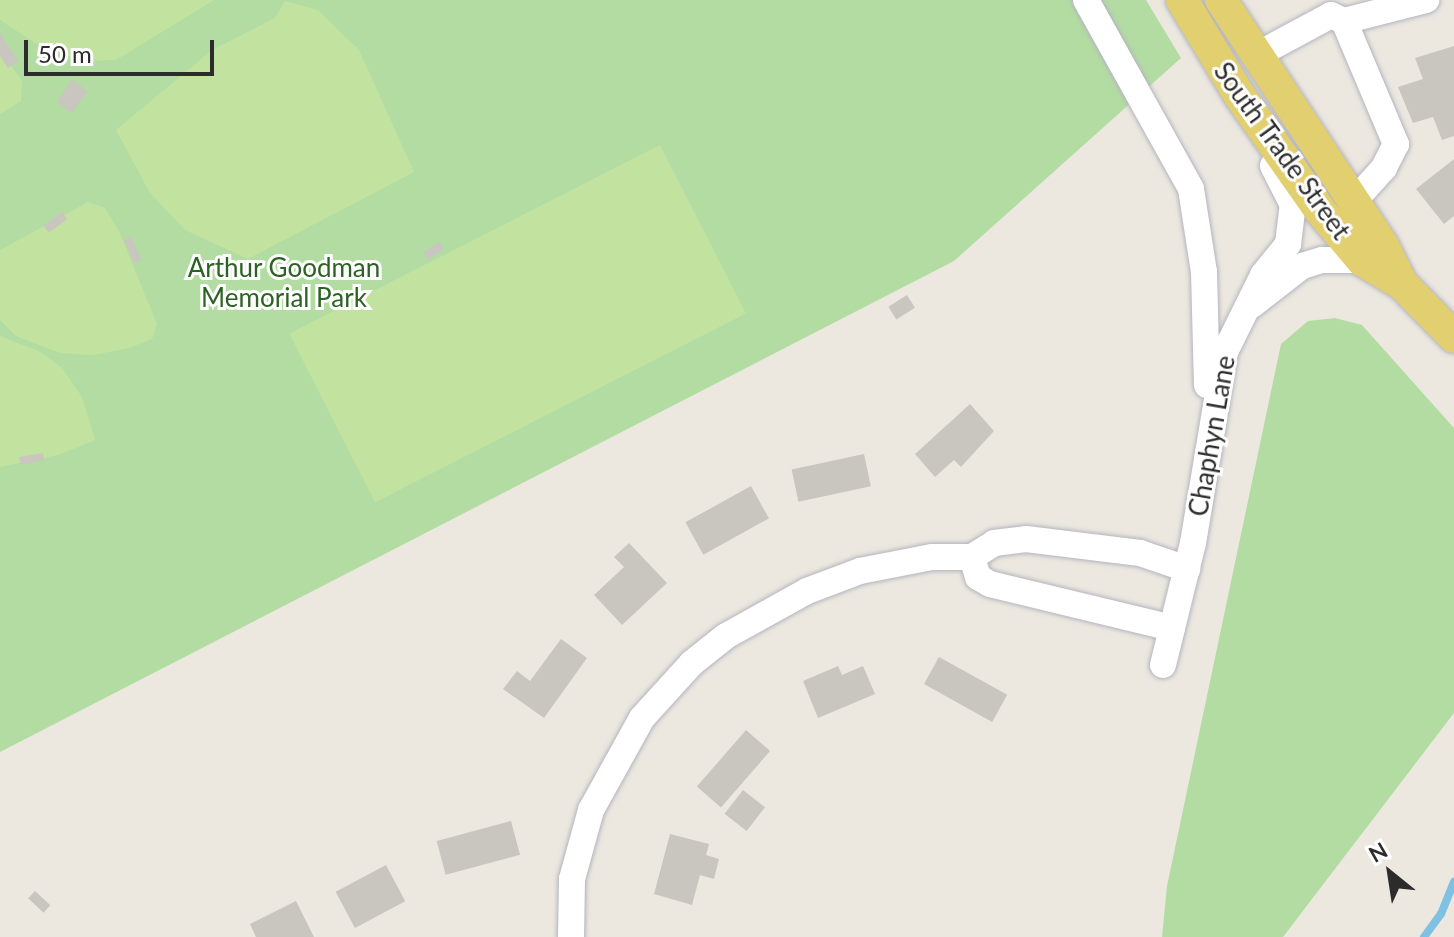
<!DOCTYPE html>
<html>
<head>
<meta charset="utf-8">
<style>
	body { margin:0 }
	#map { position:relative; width:1454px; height:937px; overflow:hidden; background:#ece8e0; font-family:Lato,sans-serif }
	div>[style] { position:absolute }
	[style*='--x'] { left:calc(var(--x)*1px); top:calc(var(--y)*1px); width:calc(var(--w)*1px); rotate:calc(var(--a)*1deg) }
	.green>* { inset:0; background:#b3dca3 }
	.pitch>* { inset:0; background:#c2e2a0; transform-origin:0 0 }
	.stream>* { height:8px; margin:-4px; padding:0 4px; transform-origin:4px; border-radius:4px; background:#7fc1e2 }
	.building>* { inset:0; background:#c8c6be; transform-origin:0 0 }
	.roads { filter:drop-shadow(0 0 2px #b4b5be) drop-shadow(0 0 2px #b4b5be) }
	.minor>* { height:26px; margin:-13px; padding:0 13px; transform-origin:13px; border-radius:13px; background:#fff }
	.major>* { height:32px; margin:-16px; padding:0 16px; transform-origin:16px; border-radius:16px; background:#e2cf6f }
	span { translate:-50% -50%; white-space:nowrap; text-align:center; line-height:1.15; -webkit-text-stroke:6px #fff; paint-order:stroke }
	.street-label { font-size:26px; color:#2c2c2c }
	.park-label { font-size:26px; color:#2c6223 }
	.north { position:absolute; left:1350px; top:833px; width:80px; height:80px; -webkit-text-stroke:6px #fff; paint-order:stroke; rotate:330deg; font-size:22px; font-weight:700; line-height:32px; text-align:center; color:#2c2c2c }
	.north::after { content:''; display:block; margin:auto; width:28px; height:36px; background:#2c2c2c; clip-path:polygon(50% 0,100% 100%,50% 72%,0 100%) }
	.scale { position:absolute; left:24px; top:40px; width:190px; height:36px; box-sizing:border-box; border:4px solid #2c2c2c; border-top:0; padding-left:10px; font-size:24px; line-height:28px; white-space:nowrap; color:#2c2c2c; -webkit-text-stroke:6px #fff; paint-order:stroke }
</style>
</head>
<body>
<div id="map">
	<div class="green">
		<div style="clip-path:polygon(0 0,1146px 0,1181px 58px,954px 261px,0 752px)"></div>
		<div style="clip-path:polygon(1335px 318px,1362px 325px,1454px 428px,1454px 713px,1283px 937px,1162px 937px,1167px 886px,1281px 344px,1308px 321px)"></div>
	</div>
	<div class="pitch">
		<div style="clip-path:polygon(0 0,214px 0,116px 60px,85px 61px,46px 50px,6px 24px,0 19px)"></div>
		<div style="clip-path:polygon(285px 1px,318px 10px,359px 50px,414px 172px,248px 259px,185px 230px,150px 193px,116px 130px,212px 50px,275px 18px)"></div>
		<div style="clip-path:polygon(0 51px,22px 81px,21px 101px,0 114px)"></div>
		<div style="left:660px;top:145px;width:189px;height:416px;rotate:63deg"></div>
		<div style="clip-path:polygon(88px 202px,105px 208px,119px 231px,157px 324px,152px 339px,129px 348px,93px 355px,60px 353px,16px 336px,0 320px,0 250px)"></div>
		<div style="clip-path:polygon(0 336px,41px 352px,62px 368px,82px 397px,95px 440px,58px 455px,0 467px)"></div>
	</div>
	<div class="stream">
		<div style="--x:1424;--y:937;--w:29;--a:-54"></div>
		<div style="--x:1441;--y:914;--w:35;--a:-68"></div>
	</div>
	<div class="building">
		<div style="clip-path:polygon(0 33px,18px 61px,8px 68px,0 56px)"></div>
		<div style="clip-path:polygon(1454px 46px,1454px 136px,1442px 140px,1433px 117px,1413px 123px,1398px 87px,1423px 79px,1415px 58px)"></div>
		<div style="left:72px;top:80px;width:19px;height:27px;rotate:35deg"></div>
		<div style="clip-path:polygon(1454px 159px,1454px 216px,1444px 224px,1416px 189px)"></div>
		<div style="left:62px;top:212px;width:9px;height:23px;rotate:54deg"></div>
		<div style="left:131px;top:236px;width:26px;height:8px;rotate:67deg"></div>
		<div style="left:439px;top:242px;width:9px;height:19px;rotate:58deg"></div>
		<div style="left:907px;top:295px;width:15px;height:22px;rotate:58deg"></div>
		<div style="clip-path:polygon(970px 404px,994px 431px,961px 467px,954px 460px,935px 477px,915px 454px)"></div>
		<div style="clip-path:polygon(43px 453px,44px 460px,21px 465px,19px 457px)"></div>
		<div style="left:864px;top:454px;width:33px;height:74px;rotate:78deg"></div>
		<div style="left:751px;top:486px;width:37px;height:75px;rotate:61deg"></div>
		<div style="clip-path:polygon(629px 543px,667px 583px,622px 625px,594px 595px,624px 567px,614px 557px)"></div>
		<div style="clip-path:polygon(561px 639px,587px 658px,544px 718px,503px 689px,517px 671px,530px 681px)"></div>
		<div style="left:939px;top:657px;width:78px;height:31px;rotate:29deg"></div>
		<div style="clip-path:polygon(838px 666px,842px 675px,863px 666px,875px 694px,818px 718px,803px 681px)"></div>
		<div style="left:746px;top:730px;width:32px;height:75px;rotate:41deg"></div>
		<div style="left:743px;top:790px;width:28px;height:30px;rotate:38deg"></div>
		<div style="left:511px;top:821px;width:35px;height:77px;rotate:75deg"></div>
		<div style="clip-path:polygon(670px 834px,709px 844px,706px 855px,719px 859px,714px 879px,700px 875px,692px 905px,654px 894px)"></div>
		<div style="left:386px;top:865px;width:41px;height:57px;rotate:62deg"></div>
		<div style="left:35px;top:891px;width:21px;height:10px;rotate:43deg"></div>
		<div style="clip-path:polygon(296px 901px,314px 937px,256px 937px,250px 924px)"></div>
	</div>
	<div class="roads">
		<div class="minor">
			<div style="--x:1086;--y:0;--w:216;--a:60.9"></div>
			<div style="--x:1191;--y:189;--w:84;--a:81.1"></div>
			<div style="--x:1204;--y:272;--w:113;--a:88.5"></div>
			<div style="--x:1344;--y:21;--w:85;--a:-14.4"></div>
			<div style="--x:1255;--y:56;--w:86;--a:-28.3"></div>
			<div style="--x:1331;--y:15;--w:14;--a:25"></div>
			<div style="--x:1344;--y:21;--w:134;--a:67.1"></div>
			<div style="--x:1396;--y:144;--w:27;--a:117"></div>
			<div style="--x:1384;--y:168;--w:46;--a:132.4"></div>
			<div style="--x:1252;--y:305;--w:63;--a:-38"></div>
			<div style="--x:1302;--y:266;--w:21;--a:-17"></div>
			<div style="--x:1322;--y:260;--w:40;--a:0"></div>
			<div style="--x:1172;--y:628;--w:187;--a:-166.4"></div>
			<div style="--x:990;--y:584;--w:14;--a:-150"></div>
			<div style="--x:978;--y:577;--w:21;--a:-107"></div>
			<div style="--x:972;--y:557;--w:26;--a:-32"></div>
			<div style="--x:994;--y:543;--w:32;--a:-7"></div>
			<div style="--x:1026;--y:539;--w:115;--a:7"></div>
			<div style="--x:1140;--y:553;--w:50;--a:18.8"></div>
			<div style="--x:1163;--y:665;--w:126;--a:-76.2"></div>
			<div style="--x:1193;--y:543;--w:194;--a:-80.5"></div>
			<div style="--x:1225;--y:352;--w:86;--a:-63.7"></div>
			<div style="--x:1263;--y:275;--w:40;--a:-51"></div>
			<div style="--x:1288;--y:244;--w:39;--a:-83"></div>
			<div style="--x:1293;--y:205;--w:44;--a:-117.1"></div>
			<div style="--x:571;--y:937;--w:58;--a:-89"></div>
			<div style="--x:572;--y:879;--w:72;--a:-74.6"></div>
			<div style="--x:591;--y:810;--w:105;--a:-61"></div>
			<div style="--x:642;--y:718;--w:74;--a:-47.7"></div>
			<div style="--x:692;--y:663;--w:43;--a:-38.5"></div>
			<div style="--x:726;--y:636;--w:93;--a:-29.1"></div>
			<div style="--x:807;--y:591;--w:57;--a:-20.7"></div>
			<div style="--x:860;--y:571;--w:73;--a:-11"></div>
			<div style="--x:932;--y:557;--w:40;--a:0"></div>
		</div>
		<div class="major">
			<div style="--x:1182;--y:0;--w:112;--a:58.9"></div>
			<div style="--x:1240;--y:96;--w:138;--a:55"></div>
			<div style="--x:1319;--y:209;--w:67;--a:49.9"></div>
			<div style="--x:1362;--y:260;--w:47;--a:31"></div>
			<div style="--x:1402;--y:284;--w:74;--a:45.5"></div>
			<div style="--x:1221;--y:0;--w:295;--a:56.6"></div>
			<div style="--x:1383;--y:246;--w:42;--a:63.4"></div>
		</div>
	</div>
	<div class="street-label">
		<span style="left:1282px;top:151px;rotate:54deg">South Trade Street</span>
		<span style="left:1212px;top:436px;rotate:-80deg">Chaphyn Lane</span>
	</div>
	<div class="park-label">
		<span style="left:284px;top:283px">Arthur Goodman<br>Memorial Park</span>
	</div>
	<div class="north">N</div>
	<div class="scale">50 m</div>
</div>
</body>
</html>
